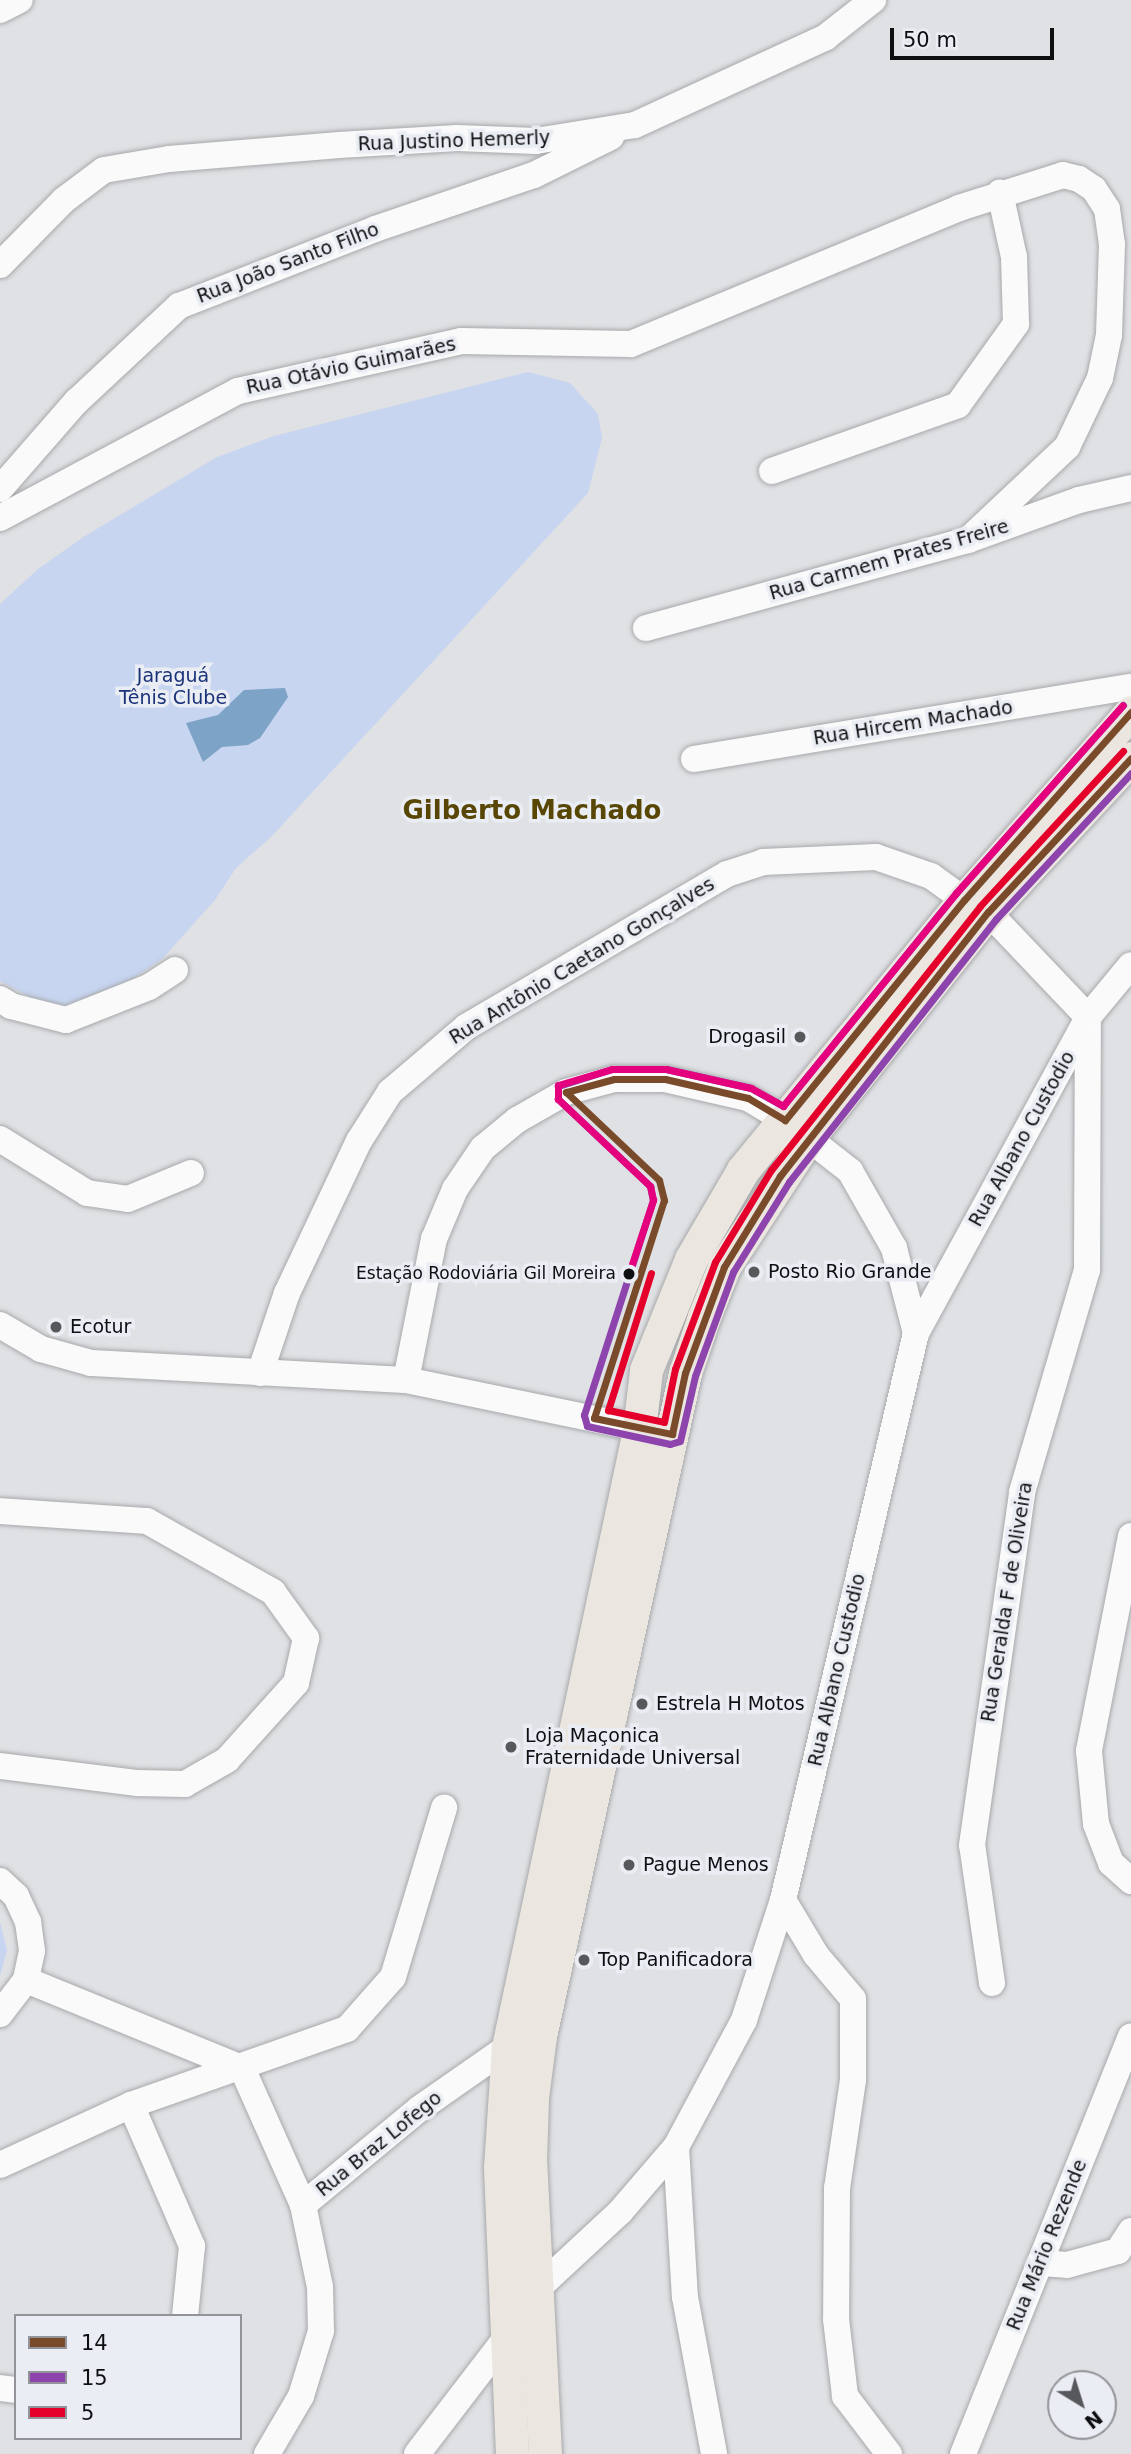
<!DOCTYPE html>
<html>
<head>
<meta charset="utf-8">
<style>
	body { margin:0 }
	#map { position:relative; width:1131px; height:2454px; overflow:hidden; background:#dfe1e4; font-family:"DejaVu Sans",sans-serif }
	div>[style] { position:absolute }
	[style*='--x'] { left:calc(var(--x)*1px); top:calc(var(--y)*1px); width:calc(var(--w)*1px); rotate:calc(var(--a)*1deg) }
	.green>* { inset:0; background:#c7d5f1 }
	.water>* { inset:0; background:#7da3c6 }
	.roads { filter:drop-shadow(0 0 2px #a8a9ab) drop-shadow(0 0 2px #a8a9ab) }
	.minor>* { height:26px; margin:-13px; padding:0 13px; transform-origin:13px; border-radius:13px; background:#fafafb }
	.major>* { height:33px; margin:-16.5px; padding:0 16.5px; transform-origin:16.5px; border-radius:16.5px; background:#ebe7e0 }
	.bus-1>* { height:7px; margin:-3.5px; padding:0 3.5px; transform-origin:3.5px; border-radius:3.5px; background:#7a4b2a }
	.bus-2>* { height:7px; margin:-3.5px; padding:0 3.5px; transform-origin:3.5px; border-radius:3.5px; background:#8e44ad }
	.bus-3>* { height:7px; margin:-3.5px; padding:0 3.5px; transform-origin:3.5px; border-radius:3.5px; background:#e4002b }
	.bus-4>* { height:7px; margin:-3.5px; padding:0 3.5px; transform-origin:3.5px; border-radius:3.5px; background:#e5007d }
	.dots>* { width:19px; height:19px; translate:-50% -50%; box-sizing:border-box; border:4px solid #eaedf3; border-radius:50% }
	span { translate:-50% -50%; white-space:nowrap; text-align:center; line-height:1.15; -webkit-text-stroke:7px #eaedf3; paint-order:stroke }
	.bus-label { font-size:17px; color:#0e0f11 }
	.right { translate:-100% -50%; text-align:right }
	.street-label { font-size:19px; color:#0e0f11 }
	.park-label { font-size:19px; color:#1a3278 }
	.poi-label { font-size:19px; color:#0e0f11 }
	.left { translate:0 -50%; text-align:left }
	.district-label { font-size:26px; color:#584604; font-weight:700 }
	.legend { position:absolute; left:14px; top:2314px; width:228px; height:126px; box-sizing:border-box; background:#eaedf3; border:2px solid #929499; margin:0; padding:9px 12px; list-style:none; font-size:21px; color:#0e0f11 }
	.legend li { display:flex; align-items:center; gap:14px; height:35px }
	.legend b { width:35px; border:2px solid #929499 }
	.north { position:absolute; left:1047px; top:2370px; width:70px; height:70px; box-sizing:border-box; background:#eaedf3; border:2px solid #929499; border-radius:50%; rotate:142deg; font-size:19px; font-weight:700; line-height:28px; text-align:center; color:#0e0f11 }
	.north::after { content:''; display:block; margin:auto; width:24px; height:32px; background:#57585b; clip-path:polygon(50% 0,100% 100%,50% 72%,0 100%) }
	.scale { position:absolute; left:890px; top:28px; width:164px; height:32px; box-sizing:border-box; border:4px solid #0e0f11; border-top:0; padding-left:9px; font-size:21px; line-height:24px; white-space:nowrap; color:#0e0f11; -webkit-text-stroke:5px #eaedf3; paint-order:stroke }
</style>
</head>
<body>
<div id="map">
	<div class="green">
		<div style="clip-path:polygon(528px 372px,570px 383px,598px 414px,602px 438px,588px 493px,272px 836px,236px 868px,215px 900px,163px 958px,127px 983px,63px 1006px,32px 998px,0 981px,0 604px,38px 569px,85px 536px,217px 457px,274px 436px)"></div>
		<div style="clip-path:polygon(0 1922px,7px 1950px,0 1976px)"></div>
	</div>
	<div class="water">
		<div style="clip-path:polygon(285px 688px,288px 697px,260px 738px,248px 745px,222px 747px,203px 762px,186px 723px,218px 715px,244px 690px)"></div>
	</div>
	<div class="roads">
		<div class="minor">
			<div style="--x:0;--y:10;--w:22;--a:-27"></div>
			<div style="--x:0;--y:265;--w:91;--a:-45.4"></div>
			<div style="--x:64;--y:200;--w:50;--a:-36.9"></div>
			<div style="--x:104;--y:170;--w:66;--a:-9.6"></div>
			<div style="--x:169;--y:159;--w:171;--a:-4.7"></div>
			<div style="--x:339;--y:145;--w:118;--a:-3.4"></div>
			<div style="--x:457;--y:138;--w:79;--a:2.2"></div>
			<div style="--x:536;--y:141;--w:100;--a:-9.2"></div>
			<div style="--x:635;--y:125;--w:210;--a:-24.7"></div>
			<div style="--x:826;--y:37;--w:60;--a:-38.2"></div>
			<div style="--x:772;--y:471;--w:197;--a:-19.5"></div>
			<div style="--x:958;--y:405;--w:100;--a:-54.4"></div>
			<div style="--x:1016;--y:324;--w:67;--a:-91.7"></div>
			<div style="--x:1014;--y:257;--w:66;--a:-102.3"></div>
			<div style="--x:0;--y:489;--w:116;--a:-48.9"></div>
			<div style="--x:76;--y:402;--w:141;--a:-43"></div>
			<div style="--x:179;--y:306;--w:211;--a:-21.4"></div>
			<div style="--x:375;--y:229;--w:168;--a:-18.8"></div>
			<div style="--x:534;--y:175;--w:86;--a:-26.3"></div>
			<div style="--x:0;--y:518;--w:270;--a:-28.1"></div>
			<div style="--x:238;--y:391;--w:229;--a:-12.6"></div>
			<div style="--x:461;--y:341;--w:170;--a:1"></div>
			<div style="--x:631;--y:344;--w:355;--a:-22.5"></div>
			<div style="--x:959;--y:208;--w:109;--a:-17.6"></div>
			<div style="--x:1063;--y:175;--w:16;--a:14"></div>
			<div style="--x:1079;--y:179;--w:18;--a:34"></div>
			<div style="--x:1094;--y:189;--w:24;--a:57"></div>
			<div style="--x:1107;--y:209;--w:35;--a:82"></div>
			<div style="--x:1112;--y:244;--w:91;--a:91.9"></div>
			<div style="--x:1109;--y:335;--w:44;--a:101.8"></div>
			<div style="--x:1100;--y:378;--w:76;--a:115.6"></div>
			<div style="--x:1067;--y:447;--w:136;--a:136.8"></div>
			<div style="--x:646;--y:628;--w:334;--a:-15.3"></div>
			<div style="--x:968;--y:540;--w:118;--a:-19.8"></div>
			<div style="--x:1079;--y:500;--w:53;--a:-13"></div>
			<div style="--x:694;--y:759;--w:443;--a:-9.4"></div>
			<div style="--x:988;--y:912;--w:145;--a:46.4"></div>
			<div style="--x:0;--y:999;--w:13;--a:32"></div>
			<div style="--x:11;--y:1006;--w:57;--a:14.3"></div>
			<div style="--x:66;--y:1020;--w:89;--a:-21.7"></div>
			<div style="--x:149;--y:987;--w:31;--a:-33"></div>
			<div style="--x:0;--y:1139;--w:102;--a:31.8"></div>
			<div style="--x:87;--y:1193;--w:41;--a:8.3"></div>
			<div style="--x:128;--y:1199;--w:68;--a:-22.4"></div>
			<div style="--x:0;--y:1325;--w:48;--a:30.3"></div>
			<div style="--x:41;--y:1349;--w:52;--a:15.6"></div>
			<div style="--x:91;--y:1363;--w:315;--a:3.1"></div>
			<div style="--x:406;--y:1380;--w:255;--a:11.7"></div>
			<div style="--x:260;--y:1373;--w:84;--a:-71.4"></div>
			<div style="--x:287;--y:1293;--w:168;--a:-64.7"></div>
			<div style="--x:359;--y:1141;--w:58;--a:-57.7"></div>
			<div style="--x:390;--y:1092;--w:100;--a:-40.5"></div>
			<div style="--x:466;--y:1027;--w:303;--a:-30.4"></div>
			<div style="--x:727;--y:874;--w:38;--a:-18"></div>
			<div style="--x:763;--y:862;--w:113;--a:-2.5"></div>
			<div style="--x:876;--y:857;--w:58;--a:19.1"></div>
			<div style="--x:931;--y:876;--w:41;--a:36"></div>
			<div style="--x:406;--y:1380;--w:144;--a:-78.8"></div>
			<div style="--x:434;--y:1239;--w:54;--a:-67.2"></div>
			<div style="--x:455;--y:1189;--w:50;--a:-55.7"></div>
			<div style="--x:483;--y:1148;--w:44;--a:-39.5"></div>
			<div style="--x:517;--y:1120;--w:56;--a:-29.7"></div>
			<div style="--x:566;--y:1092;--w:50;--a:-15.2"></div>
			<div style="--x:614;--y:1079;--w:51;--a:0"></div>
			<div style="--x:665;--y:1079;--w:85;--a:12.9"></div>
			<div style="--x:748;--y:1098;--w:43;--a:30.7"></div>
			<div style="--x:785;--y:1120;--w:83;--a:38.1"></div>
			<div style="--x:850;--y:1171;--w:89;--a:60.3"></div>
			<div style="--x:894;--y:1248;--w:88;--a:75.5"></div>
			<div style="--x:0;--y:1511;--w:147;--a:3.9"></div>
			<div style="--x:147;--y:1521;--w:145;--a:29.4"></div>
			<div style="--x:273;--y:1592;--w:57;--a:54.3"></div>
			<div style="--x:306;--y:1638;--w:46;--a:102.5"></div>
			<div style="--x:296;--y:1683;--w:103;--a:131.9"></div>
			<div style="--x:227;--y:1760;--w:48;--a:150.3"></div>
			<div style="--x:185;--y:1784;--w:48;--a:-178.8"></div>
			<div style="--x:137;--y:1783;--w:138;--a:-172.9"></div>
			<div style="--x:1131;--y:1536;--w:219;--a:101.1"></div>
			<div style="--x:1089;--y:1751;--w:73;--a:84.5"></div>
			<div style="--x:1096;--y:1824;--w:42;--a:69"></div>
			<div style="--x:1111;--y:1863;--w:27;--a:42"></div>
			<div style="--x:0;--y:1881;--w:22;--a:43"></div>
			<div style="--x:16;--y:1896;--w:29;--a:65"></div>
			<div style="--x:28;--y:1922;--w:29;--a:82"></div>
			<div style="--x:32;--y:1951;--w:30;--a:102"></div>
			<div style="--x:26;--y:1980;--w:43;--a:127.4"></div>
			<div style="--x:783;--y:1900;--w:64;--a:59"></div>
			<div style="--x:816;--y:1955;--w:57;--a:49.9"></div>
			<div style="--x:853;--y:1999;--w:81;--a:90"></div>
			<div style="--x:853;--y:2080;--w:109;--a:98.4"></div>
			<div style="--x:837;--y:2188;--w:131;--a:90.4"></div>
			<div style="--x:836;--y:2319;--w:78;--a:83.3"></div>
			<div style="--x:845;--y:2396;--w:73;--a:52.8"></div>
			<div style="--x:26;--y:1980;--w:233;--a:22.2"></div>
			<div style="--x:242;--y:2068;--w:150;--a:66"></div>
			<div style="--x:303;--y:2205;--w:151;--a:-39.6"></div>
			<div style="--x:419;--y:2109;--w:108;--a:-34.9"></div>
			<div style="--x:992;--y:1983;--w:139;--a:-98.2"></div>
			<div style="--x:972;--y:1845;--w:357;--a:-81.9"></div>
			<div style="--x:1022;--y:1492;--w:231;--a:-73.7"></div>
			<div style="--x:1087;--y:1270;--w:248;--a:-89.8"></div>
			<div style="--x:131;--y:2105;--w:154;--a:66.6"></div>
			<div style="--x:192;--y:2246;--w:70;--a:95.7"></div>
			<div style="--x:676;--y:2147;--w:150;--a:86.6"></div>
			<div style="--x:685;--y:2297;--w:160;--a:79.5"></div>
			<div style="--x:0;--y:2165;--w:144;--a:-24.6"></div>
			<div style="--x:131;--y:2105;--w:229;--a:-19.4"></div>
			<div style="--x:347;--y:2029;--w:69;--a:-48.5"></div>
			<div style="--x:393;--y:1977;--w:177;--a:-73.2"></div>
			<div style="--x:1040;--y:2263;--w:27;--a:4"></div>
			<div style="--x:1067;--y:2265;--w:53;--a:-15.4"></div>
			<div style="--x:1118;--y:2251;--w:24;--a:-57"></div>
			<div style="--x:536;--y:2290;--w:115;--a:-42.9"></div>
			<div style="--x:620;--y:2212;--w:86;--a:-49.3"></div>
			<div style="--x:676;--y:2147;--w:144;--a:-61.8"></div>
			<div style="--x:744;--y:2020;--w:126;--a:-72"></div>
			<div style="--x:783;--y:1900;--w:582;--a:-76.8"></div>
			<div style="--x:916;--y:1333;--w:360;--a:-61.4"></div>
			<div style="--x:1088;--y:1017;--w:67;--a:-50.4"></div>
			<div style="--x:0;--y:2388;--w:16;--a:7"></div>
			<div style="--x:267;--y:2454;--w:67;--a:-59.6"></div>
			<div style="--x:301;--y:2396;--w:68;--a:-72.9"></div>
			<div style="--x:321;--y:2331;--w:44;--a:-91.3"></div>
			<div style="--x:320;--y:2287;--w:84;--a:-101.7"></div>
			<div style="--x:417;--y:2454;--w:146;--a:-52.5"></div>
			<div style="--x:963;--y:2454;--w:450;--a:-68.1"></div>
		</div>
		<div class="major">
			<div style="--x:512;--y:2454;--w:287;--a:-92.4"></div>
			<div style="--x:500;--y:2167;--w:120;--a:-86.2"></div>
			<div style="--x:508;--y:2047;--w:631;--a:-78.01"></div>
			<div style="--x:639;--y:1430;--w:60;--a:-83.3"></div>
			<div style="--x:646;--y:1370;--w:120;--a:-67.9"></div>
			<div style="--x:691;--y:1259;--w:103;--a:-59.7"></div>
			<div style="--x:743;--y:1170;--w:349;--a:-50.7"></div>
			<div style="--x:964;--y:900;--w:251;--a:-48.4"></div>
			<div style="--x:545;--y:2454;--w:292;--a:-92.9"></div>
			<div style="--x:530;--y:2162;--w:65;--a:-88.2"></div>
			<div style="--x:532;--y:2097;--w:62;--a:-82.5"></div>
			<div style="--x:540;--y:2036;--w:679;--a:-77.66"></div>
			<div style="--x:685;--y:1373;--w:59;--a:-71.3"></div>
			<div style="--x:704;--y:1317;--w:54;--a:-68.2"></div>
			<div style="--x:724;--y:1267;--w:154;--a:-56.9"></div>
			<div style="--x:808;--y:1138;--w:289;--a:-51.5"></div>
			<div style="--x:988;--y:912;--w:210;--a:-47.1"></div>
		</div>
	</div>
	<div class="bus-1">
		<div style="--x:1131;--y:712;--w:251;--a:131.6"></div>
		<div style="--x:964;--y:900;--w:284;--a:129.1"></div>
		<div style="--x:785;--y:1120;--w:43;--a:-149.3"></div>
		<div style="--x:748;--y:1098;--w:85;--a:-167.1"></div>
		<div style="--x:665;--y:1079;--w:51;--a:180"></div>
		<div style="--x:614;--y:1079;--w:50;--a:164.8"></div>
		<div style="--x:566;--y:1092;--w:128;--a:43.4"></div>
		<div style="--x:659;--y:1180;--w:21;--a:76"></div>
		<div style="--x:664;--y:1200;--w:229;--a:107.8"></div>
		<div style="--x:594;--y:1418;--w:80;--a:11.6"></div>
		<div style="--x:672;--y:1434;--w:62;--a:-78"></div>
		<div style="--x:685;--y:1373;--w:113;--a:-69.8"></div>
		<div style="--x:724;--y:1267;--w:107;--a:-58.4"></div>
		<div style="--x:780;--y:1176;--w:336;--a:-51.8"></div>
		<div style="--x:988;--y:912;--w:210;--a:-47.1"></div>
	</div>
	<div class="bus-2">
		<div style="--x:1123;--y:705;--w:251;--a:131.6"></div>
		<div style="--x:956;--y:893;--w:274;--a:129.1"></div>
		<div style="--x:783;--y:1106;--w:37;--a:-151"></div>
		<div style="--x:751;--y:1088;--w:87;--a:-167.4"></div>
		<div style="--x:666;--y:1069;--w:54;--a:180"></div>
		<div style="--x:612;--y:1069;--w:57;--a:162.5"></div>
		<div style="--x:558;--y:1086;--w:13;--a:90"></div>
		<div style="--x:558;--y:1099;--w:127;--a:43.4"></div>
		<div style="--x:650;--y:1186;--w:14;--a:78"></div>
		<div style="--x:653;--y:1200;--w:226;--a:107.8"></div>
		<div style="--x:584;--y:1415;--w:11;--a:75"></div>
		<div style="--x:587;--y:1426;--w:85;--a:12.2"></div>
		<div style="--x:670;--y:1444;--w:10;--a:-17"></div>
		<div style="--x:680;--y:1441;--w:67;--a:-77"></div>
		<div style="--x:695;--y:1376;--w:111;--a:-69.9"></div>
		<div style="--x:733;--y:1272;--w:106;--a:-58.1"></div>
		<div style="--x:789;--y:1182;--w:335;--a:-51.8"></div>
		<div style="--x:996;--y:919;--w:199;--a:-47.2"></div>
	</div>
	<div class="bus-3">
		<div style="--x:651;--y:1273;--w:144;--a:107.4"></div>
		<div style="--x:608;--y:1410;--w:57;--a:12.1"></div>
		<div style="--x:664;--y:1422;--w:54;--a:-78.3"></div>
		<div style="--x:675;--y:1369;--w:114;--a:-69.5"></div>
		<div style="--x:715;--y:1262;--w:108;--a:-58.7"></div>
		<div style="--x:771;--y:1170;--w:337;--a:-51.6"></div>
		<div style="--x:980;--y:906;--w:211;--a:-47.3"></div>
	</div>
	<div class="bus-4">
		<div style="--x:631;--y:1267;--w:71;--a:-71.8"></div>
		<div style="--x:653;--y:1200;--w:14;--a:-102"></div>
		<div style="--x:650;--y:1186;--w:127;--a:-136.6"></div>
		<div style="--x:558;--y:1099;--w:14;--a:-90"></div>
		<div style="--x:558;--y:1085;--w:56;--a:-16.5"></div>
		<div style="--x:612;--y:1069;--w:54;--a:0"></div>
		<div style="--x:666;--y:1069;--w:87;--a:12.6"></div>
		<div style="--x:751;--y:1088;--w:37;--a:29"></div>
		<div style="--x:783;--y:1106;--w:274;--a:-50.9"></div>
		<div style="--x:956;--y:893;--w:251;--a:-48.4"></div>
	</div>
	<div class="dots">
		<div style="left:800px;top:1037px;background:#57585b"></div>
		<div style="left:754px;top:1272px;background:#57585b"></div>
		<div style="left:629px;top:1274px;background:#0e0f11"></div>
		<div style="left:56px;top:1327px;background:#57585b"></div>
		<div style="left:642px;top:1704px;background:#57585b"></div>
		<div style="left:511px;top:1747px;background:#57585b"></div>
		<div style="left:629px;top:1865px;background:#57585b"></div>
		<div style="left:584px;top:1960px;background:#57585b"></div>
	</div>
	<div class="bus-label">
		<span class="right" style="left:616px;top:1274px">Estação Rodoviária Gil Moreira</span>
	</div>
	<div class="street-label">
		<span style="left:454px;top:141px;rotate:-2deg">Rua Justino Hemerly</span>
		<span style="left:288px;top:263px;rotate:-21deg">Rua João Santo Filho</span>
		<span style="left:351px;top:366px;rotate:-12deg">Rua Otávio Guimarães</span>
		<span style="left:889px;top:560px;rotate:-16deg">Rua Carmem Prates Freire</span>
		<span style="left:913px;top:723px;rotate:-9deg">Rua Hircem Machado</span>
		<span style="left:582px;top:961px;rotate:-31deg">Rua Antônio Caetano Gonçalves</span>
		<span style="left:1022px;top:1139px;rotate:-61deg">Rua Albano Custodio</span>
		<span style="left:1007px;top:1602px;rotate:-81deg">Rua Geralda F de Oliveira</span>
		<span style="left:837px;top:1670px;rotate:-77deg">Rua Albano Custodio</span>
		<span style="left:379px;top:2144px;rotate:-39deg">Rua Braz Lofego</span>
		<span style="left:1047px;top:2245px;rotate:-68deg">Rua Mário Rezende</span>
	</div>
	<div class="park-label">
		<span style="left:173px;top:687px">Jaraguá<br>Tênis Clube</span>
	</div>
	<div class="poi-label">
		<span class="right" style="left:786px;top:1037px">Drogasil</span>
		<span class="left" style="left:768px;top:1272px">Posto Rio Grande</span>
		<span class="left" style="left:70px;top:1327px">Ecotur</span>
		<span class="left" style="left:656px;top:1704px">Estrela H Motos</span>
		<span class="left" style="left:525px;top:1747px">Loja Maçonica<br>Fraternidade Universal</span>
		<span class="left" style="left:643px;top:1865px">Pague Menos</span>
		<span class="left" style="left:598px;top:1960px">Top Panificadora</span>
	</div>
	<div class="district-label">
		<span style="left:532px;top:811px">Gilberto Machado</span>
	</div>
	<ul class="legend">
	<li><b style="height:9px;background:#7a4b2a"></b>14</li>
	<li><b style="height:9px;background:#8e44ad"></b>15</li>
	<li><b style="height:9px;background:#e4002b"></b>5</li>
	</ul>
	<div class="north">N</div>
	<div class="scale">50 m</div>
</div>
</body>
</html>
